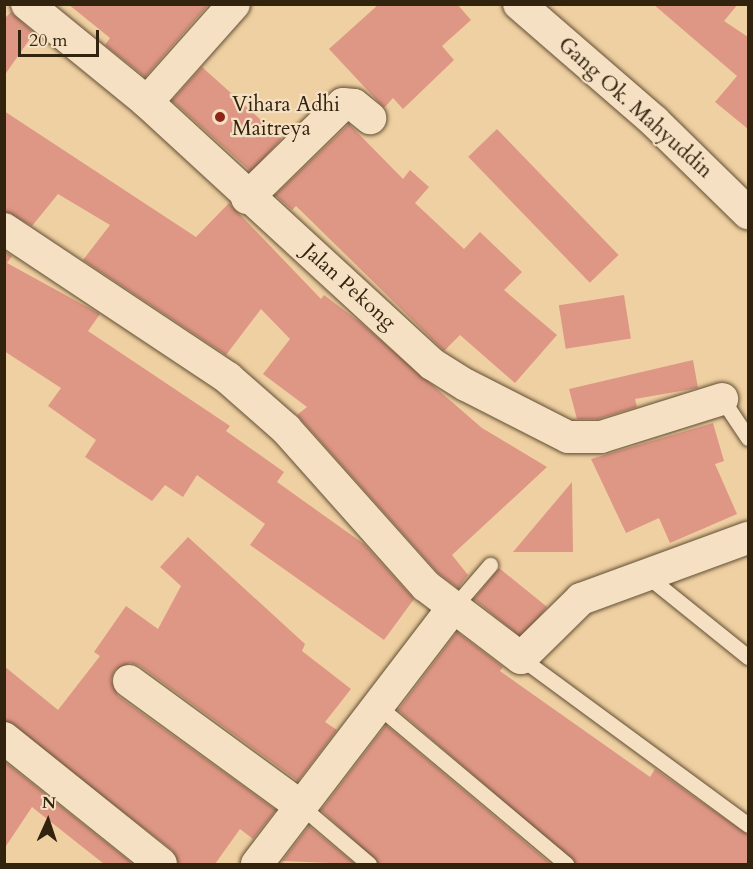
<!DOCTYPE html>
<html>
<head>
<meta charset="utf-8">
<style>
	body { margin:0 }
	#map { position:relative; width:753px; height:869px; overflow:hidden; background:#efd0a2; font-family:Cardo,serif }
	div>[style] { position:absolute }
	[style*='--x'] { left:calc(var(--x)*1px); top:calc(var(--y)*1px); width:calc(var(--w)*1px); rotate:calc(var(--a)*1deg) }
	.building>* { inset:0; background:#df9785; transform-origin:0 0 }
	.roads { filter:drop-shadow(0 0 2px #614e33) drop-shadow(0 0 2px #614e33) }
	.lane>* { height:15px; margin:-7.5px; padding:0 7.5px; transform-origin:7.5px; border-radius:7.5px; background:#f5e0c3 }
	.street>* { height:32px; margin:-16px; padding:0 16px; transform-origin:16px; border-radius:16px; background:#f5e0c3 }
	.dots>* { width:16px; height:16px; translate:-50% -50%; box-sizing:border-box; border:3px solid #f5e0c3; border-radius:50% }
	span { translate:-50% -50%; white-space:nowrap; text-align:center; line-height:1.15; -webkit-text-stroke:4.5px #f5e0c3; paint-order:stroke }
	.poi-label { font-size:21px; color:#32230e }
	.left { translate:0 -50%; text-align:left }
	.street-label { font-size:21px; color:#32230e }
	.frame { position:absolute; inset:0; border:6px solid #32230e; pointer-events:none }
	.north { position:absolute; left:18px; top:791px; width:60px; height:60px; -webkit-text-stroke:4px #f5e0c3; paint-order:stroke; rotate:3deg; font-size:16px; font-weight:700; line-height:24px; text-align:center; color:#32230e }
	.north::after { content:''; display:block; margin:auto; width:21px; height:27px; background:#32230e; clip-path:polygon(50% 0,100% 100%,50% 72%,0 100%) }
	.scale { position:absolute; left:18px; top:30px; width:81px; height:27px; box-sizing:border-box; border:3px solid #32230e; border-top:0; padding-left:8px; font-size:18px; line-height:21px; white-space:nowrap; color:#32230e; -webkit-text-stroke:4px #f5e0c3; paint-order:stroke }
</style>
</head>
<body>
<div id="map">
	<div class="building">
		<div style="clip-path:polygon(68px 4px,209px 4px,145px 77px,105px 45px,110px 38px)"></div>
		<div style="clip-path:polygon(379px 4px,457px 4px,471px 20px,442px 46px,454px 60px,403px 109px,393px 98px,384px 108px,329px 49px)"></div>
		<div style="clip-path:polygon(653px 4px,738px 4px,724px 21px,748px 37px,748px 129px,715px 102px,737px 76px)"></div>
		<div style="clip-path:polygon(11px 12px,34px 33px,4px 76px,4px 19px)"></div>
		<div style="left:202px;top:67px;width:107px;height:45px;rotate:42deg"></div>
		<div style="clip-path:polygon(4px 111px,196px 237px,229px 203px,321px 299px,324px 295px,361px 323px,482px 428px,547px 467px,452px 555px,468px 575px,458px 588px,438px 573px,297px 415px,307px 407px,263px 374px,290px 339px,261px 309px,226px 355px,83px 260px,110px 225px,58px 194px,32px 226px,4px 211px)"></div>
		<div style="clip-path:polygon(349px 124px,403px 179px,410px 170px,429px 187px,415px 203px,464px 249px,480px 232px,522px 272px,504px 290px,557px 335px,515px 383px,460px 335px,444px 351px,296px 206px,292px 210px,275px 195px)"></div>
		<div style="left:497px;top:129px;width:175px;height:40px;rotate:46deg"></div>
		<div style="clip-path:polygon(4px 251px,12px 256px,7px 263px,100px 314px,88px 331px,230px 426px,226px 431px,284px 472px,277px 482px,364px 544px,414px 599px,384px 640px,250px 545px,265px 524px,197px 475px,183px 497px,165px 485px,152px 501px,85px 457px,96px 440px,48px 406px,61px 388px,4px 351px)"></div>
		<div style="left:624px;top:295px;width:44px;height:66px;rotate:81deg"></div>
		<div style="clip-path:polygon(693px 360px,698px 388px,635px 399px,637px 407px,598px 419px,577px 419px,569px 389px)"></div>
		<div style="clip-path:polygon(713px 423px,724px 461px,715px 464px,737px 514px,670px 543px,659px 518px,626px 533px,591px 459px)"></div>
		<div style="clip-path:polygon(572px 482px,573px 552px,513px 552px)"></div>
		<div style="clip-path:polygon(188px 537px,305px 644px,302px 651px,351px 689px,325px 722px,337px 730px,298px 781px,140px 666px,130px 663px,115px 670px,111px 680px,118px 696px,276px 810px,253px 839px,240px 829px,215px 864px,179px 864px,172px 850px,4px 720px,4px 666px,58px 710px,100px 656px,94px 652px,126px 606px,158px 629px,181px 586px,160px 567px)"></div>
		<div style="left:499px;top:568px;width:62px;height:40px;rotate:39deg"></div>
		<div style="clip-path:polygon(457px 632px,503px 667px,500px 671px,650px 777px,655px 769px,748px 835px,748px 864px,576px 864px,398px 710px)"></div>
		<div style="clip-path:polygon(386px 725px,551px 864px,379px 864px,321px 810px)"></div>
		<div style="clip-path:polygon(4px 761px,133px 864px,104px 864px,32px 807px,4px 849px)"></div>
		<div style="clip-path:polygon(309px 826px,355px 864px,282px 861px)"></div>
	</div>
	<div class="roads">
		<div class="lane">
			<div style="--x:722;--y:399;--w:47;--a:56.3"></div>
			<div style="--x:646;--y:575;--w:131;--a:38.8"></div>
			<div style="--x:453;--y:608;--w:57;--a:-49.3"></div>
			<div style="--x:521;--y:658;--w:282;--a:36.3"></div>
			<div style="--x:378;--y:706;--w:246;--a:40"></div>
			<div style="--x:302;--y:807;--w:88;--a:40.4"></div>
		</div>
		<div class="street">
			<div style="--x:27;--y:4;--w:155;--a:39.2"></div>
			<div style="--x:147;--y:102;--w:387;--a:42.6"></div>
			<div style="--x:432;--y:364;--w:40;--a:32"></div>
			<div style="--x:466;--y:385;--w:114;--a:27"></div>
			<div style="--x:568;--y:437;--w:33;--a:0"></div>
			<div style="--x:601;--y:437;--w:127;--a:-17.4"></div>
			<div style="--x:519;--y:4;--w:179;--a:40.9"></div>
			<div style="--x:654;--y:121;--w:132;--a:44.4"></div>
			<div style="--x:147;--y:102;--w:131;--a:-48.4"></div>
			<div style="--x:247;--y:198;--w:134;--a:-44.4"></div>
			<div style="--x:343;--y:104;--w:11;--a:5"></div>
			<div style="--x:354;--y:105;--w:21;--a:39"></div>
			<div style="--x:4;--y:229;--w:269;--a:33.6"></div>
			<div style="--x:228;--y:378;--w:77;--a:41.3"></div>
			<div style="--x:286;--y:429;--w:210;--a:48.3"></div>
			<div style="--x:426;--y:586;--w:119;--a:37.2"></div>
			<div style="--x:521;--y:658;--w:84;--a:-44.5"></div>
			<div style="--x:581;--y:599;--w:178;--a:-20.1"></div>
			<div style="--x:129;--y:681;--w:214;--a:36.1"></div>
			<div style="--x:4;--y:738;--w:201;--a:38.7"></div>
			<div style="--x:257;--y:864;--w:322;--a:-52.6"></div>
		</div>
	</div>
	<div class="dots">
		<div style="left:220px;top:117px;background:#8f2418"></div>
	</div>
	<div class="poi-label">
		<span class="left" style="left:232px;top:117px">Vihara Adhi<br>Maitreya</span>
	</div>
	<div class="street-label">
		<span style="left:635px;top:108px;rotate:42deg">Gang Ok. Mahyuddin</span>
		<span style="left:349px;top:287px;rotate:42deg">Jalan Pekong</span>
	</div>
	<div class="frame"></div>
	<div class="north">N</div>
	<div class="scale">20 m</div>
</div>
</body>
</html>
